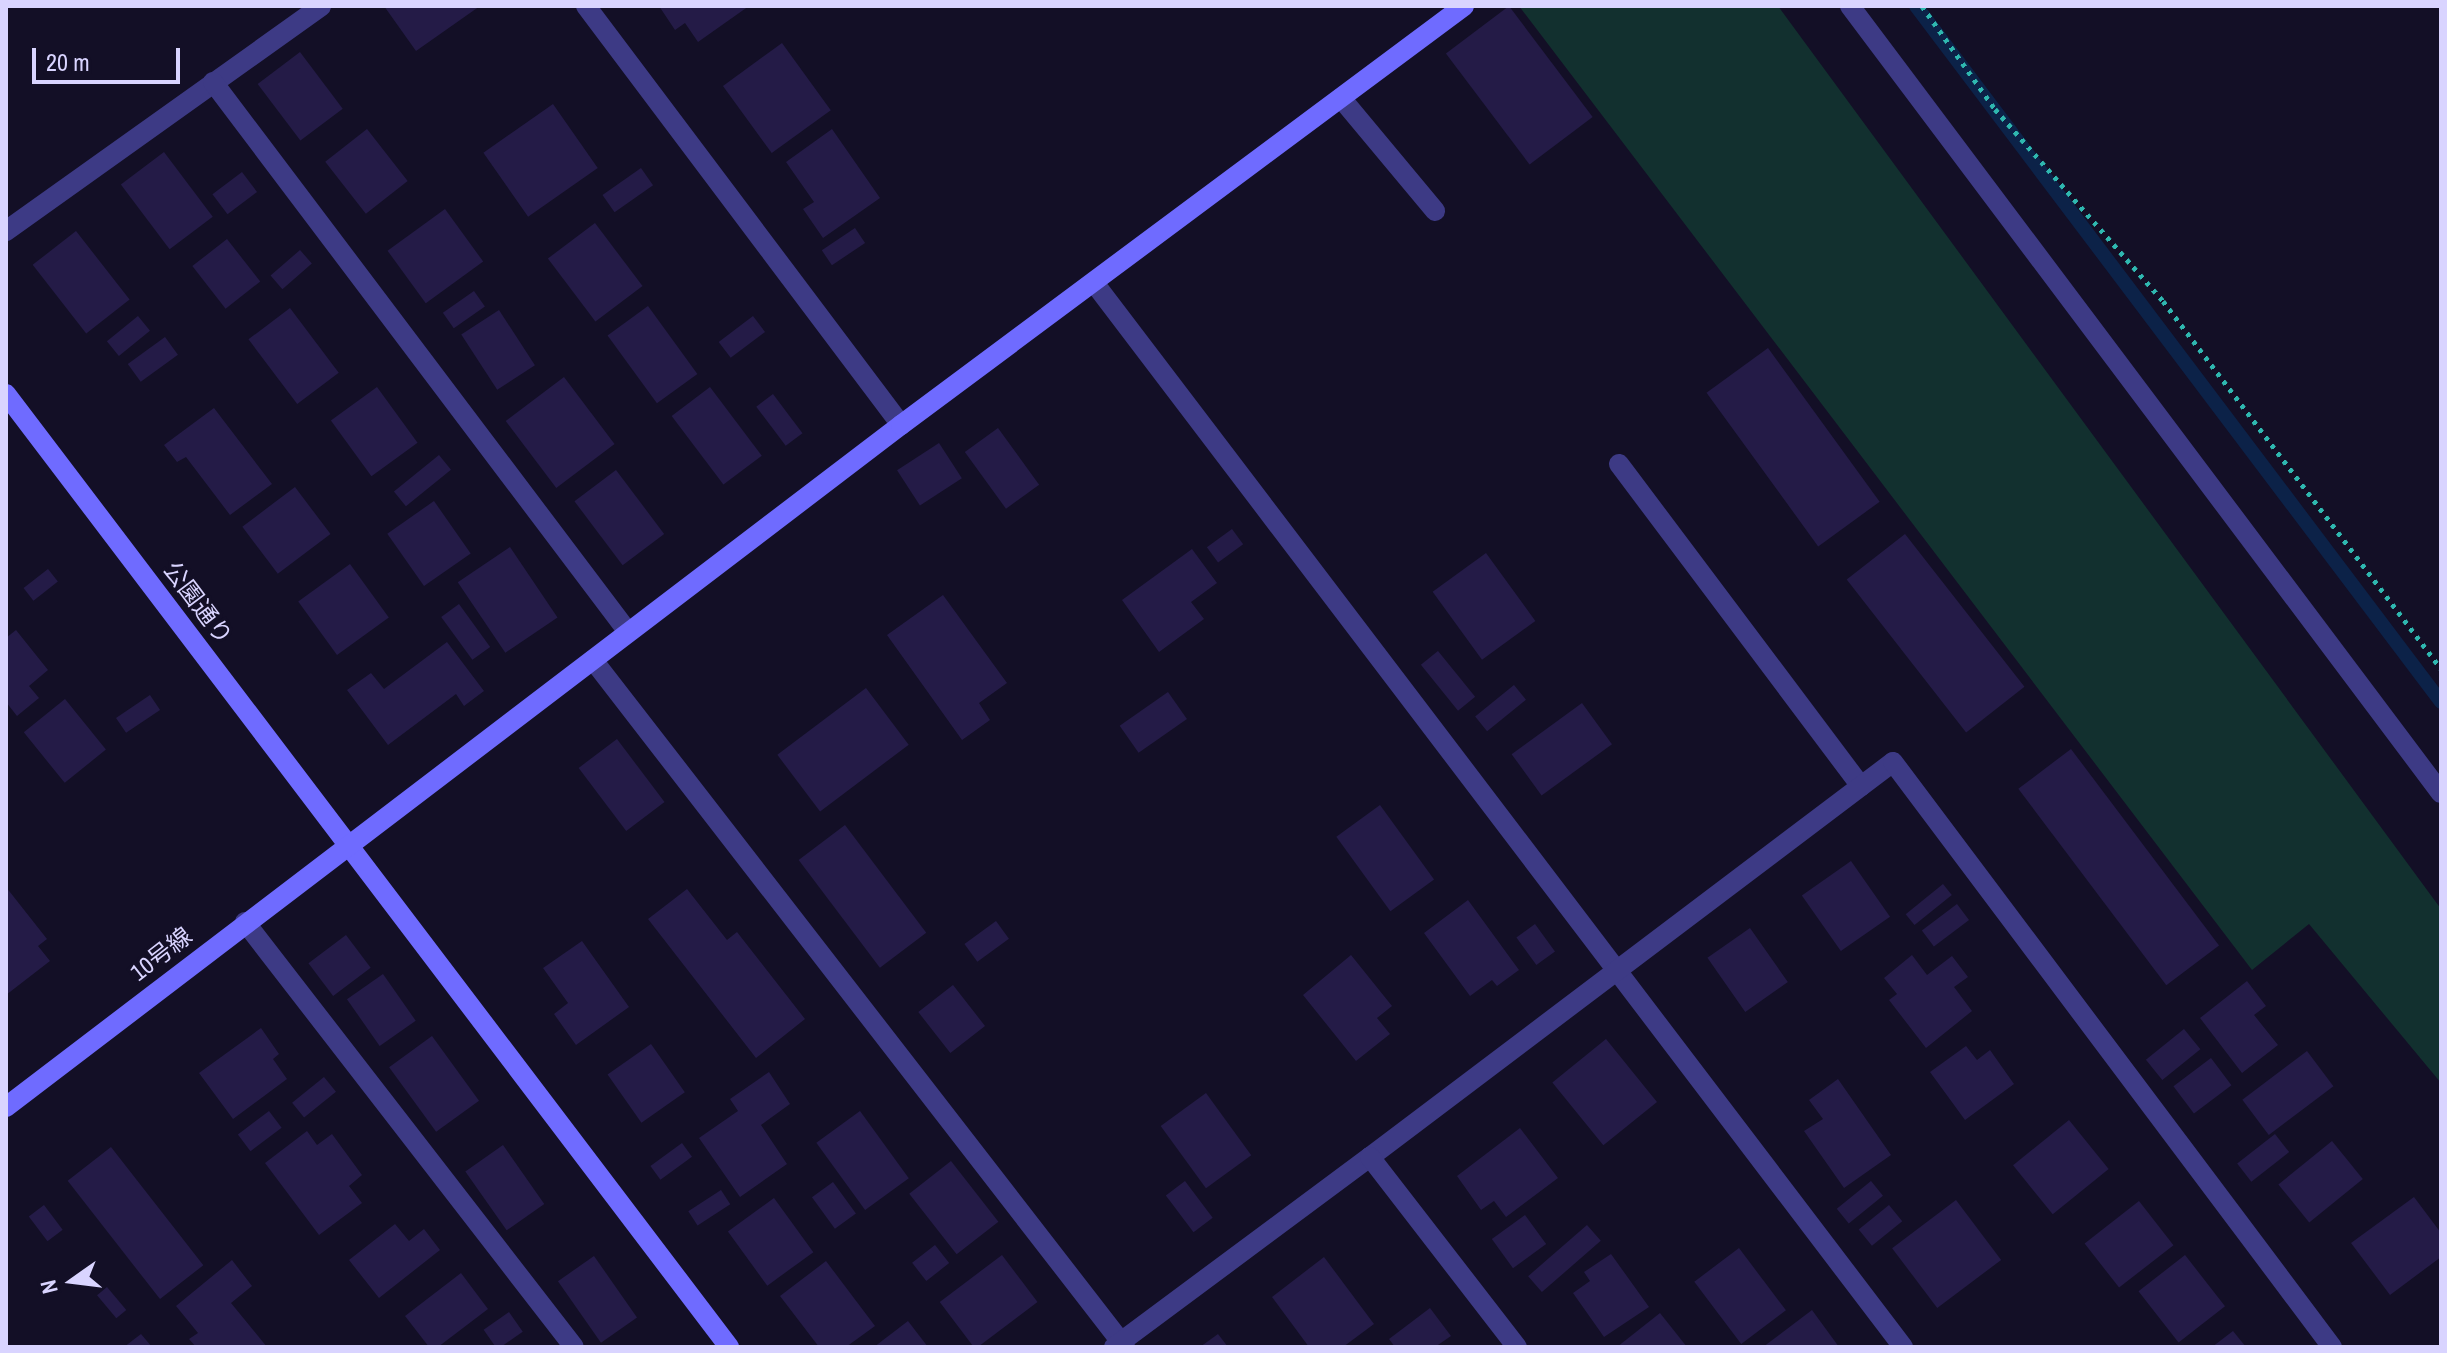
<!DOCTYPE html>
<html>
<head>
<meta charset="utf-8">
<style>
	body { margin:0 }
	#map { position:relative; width:2447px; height:1353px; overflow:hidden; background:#130f26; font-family:"Archivo Narrow","Noto Sans JP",sans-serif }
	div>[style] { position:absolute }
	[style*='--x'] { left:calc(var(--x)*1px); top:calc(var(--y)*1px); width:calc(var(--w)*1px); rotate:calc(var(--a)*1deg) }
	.green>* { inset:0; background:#12302f }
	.stream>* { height:14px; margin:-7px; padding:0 7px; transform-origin:7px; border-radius:7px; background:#0c2248 }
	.building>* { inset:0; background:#241b47; transform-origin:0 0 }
	.path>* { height:5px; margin-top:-2.5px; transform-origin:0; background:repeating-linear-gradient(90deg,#2fb8b0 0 4px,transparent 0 10px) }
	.lane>* { height:20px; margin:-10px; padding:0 10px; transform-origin:10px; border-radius:10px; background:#3d3a85 }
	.street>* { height:20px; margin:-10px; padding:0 10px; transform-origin:10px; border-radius:10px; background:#3d3a85 }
	.secondary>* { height:20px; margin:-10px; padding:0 10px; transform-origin:10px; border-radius:10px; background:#6f6bff }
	span { translate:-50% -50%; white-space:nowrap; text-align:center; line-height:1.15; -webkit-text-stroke:6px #130f26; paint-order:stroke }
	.street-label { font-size:24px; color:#d9d4ff }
	.frame { position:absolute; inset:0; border:8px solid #d9d4ff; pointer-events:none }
	.north { position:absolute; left:32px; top:1241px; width:80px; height:80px; -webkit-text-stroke:6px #130f26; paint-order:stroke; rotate:256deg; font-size:22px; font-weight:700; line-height:32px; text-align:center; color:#d9d4ff }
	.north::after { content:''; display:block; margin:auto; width:28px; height:36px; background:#d9d4ff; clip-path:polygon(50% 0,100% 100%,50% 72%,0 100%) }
	.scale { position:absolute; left:32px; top:48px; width:148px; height:36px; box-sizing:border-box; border:4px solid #d9d4ff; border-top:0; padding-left:10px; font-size:24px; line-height:28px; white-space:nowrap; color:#d9d4ff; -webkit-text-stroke:6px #130f26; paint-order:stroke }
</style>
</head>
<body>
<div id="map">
	<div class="green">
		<div style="clip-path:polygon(1519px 6px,1778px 6px,2441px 909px,2441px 1083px,2309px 924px,2252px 970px)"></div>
	</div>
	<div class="stream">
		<div style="--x:1916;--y:6;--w:872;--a:52.97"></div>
	</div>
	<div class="building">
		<div style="clip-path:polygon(384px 6px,480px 6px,416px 51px)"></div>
		<div style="clip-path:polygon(659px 6px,749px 6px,698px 42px,685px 23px,675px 30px)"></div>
		<div style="left:1509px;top:6px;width:139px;height:79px;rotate:53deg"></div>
		<div style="left:782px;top:43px;width:83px;height:73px;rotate:54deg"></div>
		<div style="left:300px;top:52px;width:71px;height:53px;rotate:53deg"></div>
		<div style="left:553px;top:104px;width:78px;height:85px;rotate:55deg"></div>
		<div style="left:367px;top:129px;width:66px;height:53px;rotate:52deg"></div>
		<div style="clip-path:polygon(832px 129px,880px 198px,823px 238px,803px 209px,814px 202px,786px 162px)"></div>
		<div style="left:164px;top:152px;width:81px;height:54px;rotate:53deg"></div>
		<div style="left:641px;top:168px;width:21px;height:47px;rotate:55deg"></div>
		<div style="left:242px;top:172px;width:25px;height:37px;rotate:53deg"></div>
		<div style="left:445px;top:209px;width:65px;height:71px;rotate:54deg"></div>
		<div style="left:595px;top:223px;width:79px;height:59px;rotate:53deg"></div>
		<div style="left:855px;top:228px;width:18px;height:40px;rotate:56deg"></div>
		<div style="left:76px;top:231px;width:87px;height:55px;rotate:52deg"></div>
		<div style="left:227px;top:239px;width:54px;height:44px;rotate:52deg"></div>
		<div style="left:300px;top:250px;width:18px;height:39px;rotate:49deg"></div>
		<div style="left:474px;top:291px;width:19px;height:38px;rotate:55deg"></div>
		<div style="left:648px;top:306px;width:84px;height:50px;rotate:54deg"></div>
		<div style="left:290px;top:308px;width:81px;height:52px;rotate:53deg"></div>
		<div style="left:499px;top:310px;width:66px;height:45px;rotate:57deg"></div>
		<div style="left:138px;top:316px;width:19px;height:40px;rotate:51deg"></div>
		<div style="left:753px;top:316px;width:20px;height:43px;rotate:53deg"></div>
		<div style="left:165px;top:337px;width:22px;height:46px;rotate:54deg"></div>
		<div style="left:1768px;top:348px;width:190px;height:76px;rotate:54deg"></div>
		<div style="left:564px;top:377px;width:84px;height:73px;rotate:53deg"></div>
		<div style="left:377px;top:387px;width:69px;height:57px;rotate:54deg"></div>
		<div style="left:710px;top:387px;width:86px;height:48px;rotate:53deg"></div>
		<div style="left:773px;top:394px;width:49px;height:21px;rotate:53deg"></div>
		<div style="clip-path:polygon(214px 408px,272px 484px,230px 515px,186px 457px,177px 462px,164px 445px)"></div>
		<div style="left:998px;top:428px;width:70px;height:41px;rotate:54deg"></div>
		<div style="left:939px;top:443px;width:42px;height:50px;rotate:57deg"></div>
		<div style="left:439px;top:455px;width:19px;height:58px;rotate:51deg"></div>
		<div style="left:616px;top:470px;width:80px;height:52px;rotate:53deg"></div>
		<div style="left:295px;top:487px;width:59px;height:66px;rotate:53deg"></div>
		<div style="left:434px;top:501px;width:64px;height:57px;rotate:55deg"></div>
		<div style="left:1232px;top:529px;width:19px;height:31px;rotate:54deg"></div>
		<div style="left:1905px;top:534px;width:194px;height:74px;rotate:52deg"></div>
		<div style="left:510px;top:547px;width:85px;height:63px;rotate:56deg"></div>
		<div style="clip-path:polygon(1192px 549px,1217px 583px,1191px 602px,1204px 619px,1159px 652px,1122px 600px)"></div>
		<div style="left:1486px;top:553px;width:84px;height:66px;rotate:54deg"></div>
		<div style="left:350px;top:564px;width:66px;height:64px;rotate:54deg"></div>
		<div style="left:48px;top:569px;width:16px;height:31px;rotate:52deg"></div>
		<div style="clip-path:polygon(943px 595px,1007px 683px,979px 703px,990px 720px,962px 740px,887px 635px)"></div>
		<div style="left:459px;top:604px;width:53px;height:22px;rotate:54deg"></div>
		<div style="clip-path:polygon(16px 630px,48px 670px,29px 686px,39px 698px,17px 716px,6px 702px,6px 638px)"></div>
		<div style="clip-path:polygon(447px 642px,484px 691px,464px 706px,456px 694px,388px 745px,347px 690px,371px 673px,384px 689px)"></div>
		<div style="left:1438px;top:651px;width:59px;height:22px;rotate:51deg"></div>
		<div style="left:1514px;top:685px;width:19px;height:50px;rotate:51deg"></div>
		<div style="left:866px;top:688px;width:71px;height:111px;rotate:53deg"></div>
		<div style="left:1168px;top:692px;width:33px;height:59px;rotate:55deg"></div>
		<div style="left:150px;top:695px;width:18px;height:41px;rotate:56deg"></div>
		<div style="left:65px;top:699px;width:65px;height:53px;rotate:51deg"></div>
		<div style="left:1582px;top:703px;width:51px;height:87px;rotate:54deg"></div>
		<div style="left:617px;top:739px;width:79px;height:48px;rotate:53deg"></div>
		<div style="left:2071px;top:749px;width:246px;height:66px;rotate:53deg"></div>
		<div style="left:1380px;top:805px;width:92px;height:54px;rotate:54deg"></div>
		<div style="left:845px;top:825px;width:135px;height:58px;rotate:53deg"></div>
		<div style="left:1851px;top:861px;width:68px;height:60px;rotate:55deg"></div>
		<div style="left:1943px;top:884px;width:14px;height:48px;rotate:51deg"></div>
		<div style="clip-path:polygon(6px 887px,47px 939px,38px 946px,50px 961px,6px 995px)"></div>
		<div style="clip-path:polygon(687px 889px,727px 940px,737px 932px,805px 1019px,756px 1058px,648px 919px)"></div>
		<div style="clip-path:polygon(1468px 900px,1519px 970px,1497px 986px,1492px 980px,1470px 996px,1424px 933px)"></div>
		<div style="left:1957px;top:904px;width:20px;height:44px;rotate:53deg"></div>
		<div style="left:996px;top:921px;width:22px;height:39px;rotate:54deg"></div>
		<div style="left:1535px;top:924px;width:34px;height:23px;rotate:54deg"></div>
		<div style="left:1750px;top:928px;width:66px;height:52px;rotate:55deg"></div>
		<div style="left:346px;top:935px;width:41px;height:47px;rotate:53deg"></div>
		<div style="clip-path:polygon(582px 941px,629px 1007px,576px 1045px,554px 1014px,568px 1003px,543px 968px)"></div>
		<div style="clip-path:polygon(1351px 955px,1392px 1006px,1377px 1018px,1390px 1034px,1356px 1061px,1303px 995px)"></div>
		<div style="clip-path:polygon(1912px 955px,1927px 975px,1952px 956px,1968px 977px,1954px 987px,1972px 1011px,1926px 1048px,1889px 1000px,1897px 994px,1884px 978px)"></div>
		<div style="left:383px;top:974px;width:57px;height:44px;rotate:55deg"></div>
		<div style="clip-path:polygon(2247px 981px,2266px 1006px,2254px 1015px,2278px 1045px,2242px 1073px,2200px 1018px)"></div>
		<div style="left:953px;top:985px;width:52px;height:44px;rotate:52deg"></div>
		<div style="clip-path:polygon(261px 1028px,279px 1054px,273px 1059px,287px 1079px,233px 1119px,199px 1073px)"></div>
		<div style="left:2184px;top:1029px;width:26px;height:49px;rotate:51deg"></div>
		<div style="left:432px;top:1036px;width:80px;height:53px;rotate:54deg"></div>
		<div style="left:1606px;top:1039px;width:81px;height:69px;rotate:51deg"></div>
		<div style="left:651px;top:1044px;width:59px;height:53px;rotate:55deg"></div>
		<div style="clip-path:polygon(1966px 1046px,1977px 1060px,1990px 1050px,2014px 1084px,1965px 1120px,1930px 1072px)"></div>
		<div style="left:2307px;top:1051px;width:44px;height:81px;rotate:53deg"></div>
		<div style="left:2211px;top:1058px;width:34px;height:47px;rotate:53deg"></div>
		<div style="clip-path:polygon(769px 1072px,790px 1104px,761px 1125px,787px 1164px,740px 1197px,699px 1138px,738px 1111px,730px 1099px)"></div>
		<div style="left:324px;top:1077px;width:19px;height:41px;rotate:51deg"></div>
		<div style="clip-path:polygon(1838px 1079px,1891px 1155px,1844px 1188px,1804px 1131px,1823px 1119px,1809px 1100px)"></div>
		<div style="left:1206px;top:1093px;width:77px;height:56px;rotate:54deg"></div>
		<div style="left:269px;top:1111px;width:21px;height:39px;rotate:53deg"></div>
		<div style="left:860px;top:1111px;width:83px;height:54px;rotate:54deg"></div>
		<div style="left:2069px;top:1120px;width:63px;height:72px;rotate:51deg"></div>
		<div style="clip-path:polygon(1520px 1128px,1558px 1178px,1506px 1217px,1494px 1201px,1481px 1210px,1457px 1176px)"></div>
		<div style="clip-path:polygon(307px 1131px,317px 1145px,332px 1134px,362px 1175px,349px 1186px,362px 1203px,319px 1235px,265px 1163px)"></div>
		<div style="left:2275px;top:1134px;width:23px;height:48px;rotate:52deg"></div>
		<div style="left:2332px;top:1141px;width:49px;height:69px;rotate:51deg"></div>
		<div style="left:682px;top:1143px;width:17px;height:39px;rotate:54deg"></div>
		<div style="left:503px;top:1145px;width:72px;height:46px;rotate:55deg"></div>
		<div style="left:111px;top:1147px;width:150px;height:55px;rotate:52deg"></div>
		<div style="left:951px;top:1161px;width:77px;height:53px;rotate:52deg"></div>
		<div style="left:1185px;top:1181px;width:46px;height:24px;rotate:53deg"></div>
		<div style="left:1871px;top:1181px;width:19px;height:44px;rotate:51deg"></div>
		<div style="left:833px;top:1182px;width:39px;height:26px;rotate:54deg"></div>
		<div style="left:721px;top:1190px;width:17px;height:39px;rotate:57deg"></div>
		<div style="clip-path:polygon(2414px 1197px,2441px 1233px,2441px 1257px,2390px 1295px,2351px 1243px)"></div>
		<div style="left:774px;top:1198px;width:67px;height:57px;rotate:54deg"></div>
		<div style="left:1956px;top:1200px;width:75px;height:80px;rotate:53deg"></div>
		<div style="left:2139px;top:1201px;width:56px;height:69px;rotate:52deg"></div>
		<div style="left:44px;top:1205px;width:31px;height:19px;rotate:53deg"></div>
		<div style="left:1889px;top:1205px;width:21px;height:39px;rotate:51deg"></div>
		<div style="left:1525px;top:1215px;width:36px;height:41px;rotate:54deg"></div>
		<div style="clip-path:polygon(395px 1224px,409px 1241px,424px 1229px,440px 1250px,379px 1298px,349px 1260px)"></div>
		<div style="left:1587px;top:1225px;width:21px;height:78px;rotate:49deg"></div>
		<div style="left:935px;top:1245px;width:23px;height:29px;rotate:52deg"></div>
		<div style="left:1739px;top:1248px;width:78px;height:56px;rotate:53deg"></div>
		<div style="clip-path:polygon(1611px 1254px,1649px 1307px,1604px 1337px,1573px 1293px,1590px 1281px,1584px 1272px)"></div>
		<div style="left:1002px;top:1255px;width:59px;height:78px;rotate:53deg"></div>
		<div style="left:2185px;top:1255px;width:65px;height:59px;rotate:52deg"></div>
		<div style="left:594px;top:1256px;width:75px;height:44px;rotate:55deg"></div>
		<div style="clip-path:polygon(1324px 1257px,1374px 1324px,1343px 1347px,1309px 1347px,1272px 1297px)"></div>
		<div style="clip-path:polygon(232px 1260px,252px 1286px,231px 1303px,267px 1347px,196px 1347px,189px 1339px,198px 1333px,176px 1306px)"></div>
		<div style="clip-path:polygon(826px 1261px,875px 1326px,846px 1347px,819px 1347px,780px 1296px)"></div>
		<div style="clip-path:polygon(461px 1273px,488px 1309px,438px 1347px,429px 1347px,405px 1316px)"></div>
		<div style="left:107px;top:1287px;width:30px;height:13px;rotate:50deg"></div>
		<div style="clip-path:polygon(1430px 1308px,1451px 1336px,1435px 1347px,1395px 1347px,1389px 1339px)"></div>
		<div style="clip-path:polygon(1812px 1310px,1839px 1347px,1763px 1347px)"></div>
		<div style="left:509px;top:1312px;width:24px;height:31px;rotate:55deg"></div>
		<div style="clip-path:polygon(1660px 1313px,1687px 1347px,1617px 1347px)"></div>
		<div style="clip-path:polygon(908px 1321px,928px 1347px,874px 1347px)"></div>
		<div style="clip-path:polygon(2233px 1331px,2246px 1347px,2212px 1347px)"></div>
		<div style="clip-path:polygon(141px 1334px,152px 1347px,124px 1347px)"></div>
		<div style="clip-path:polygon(1218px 1334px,1228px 1347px,1200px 1347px)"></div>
	</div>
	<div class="path">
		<div style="--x:1922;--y:6;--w:126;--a:54.7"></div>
		<div style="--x:1995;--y:109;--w:255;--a:48.8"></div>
		<div style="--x:2163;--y:301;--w:461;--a:52.9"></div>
	</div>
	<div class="lane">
		<div style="--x:1341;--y:98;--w:147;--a:50.2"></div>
		<div style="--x:6;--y:231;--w:387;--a:-35.5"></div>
		<div style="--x:1619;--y:464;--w:403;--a:53.1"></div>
	</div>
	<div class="street">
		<div style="--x:586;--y:6;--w:524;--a:53.06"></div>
		<div style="--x:1850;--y:6;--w:984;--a:53.1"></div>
		<div style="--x:213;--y:82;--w:689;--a:52.96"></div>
		<div style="--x:1095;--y:284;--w:1335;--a:52.76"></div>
		<div style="--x:593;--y:660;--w:869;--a:52.25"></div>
		<div style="--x:245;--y:922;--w:537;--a:52.26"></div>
		<div style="--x:1370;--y:1157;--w:655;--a:-37.06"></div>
		<div style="--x:1893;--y:762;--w:731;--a:53.11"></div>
		<div style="--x:1114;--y:1347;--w:319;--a:-36.6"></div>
		<div style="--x:1370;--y:1157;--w:240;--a:52.3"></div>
	</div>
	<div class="secondary">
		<div style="--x:6;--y:394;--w:1196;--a:52.81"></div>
		<div style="--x:6;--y:1107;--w:1125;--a:-37.31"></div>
		<div style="--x:901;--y:425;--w:702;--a:-36.66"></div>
	</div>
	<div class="street-label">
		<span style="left:198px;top:603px;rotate:53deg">公園通り</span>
		<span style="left:161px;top:954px;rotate:-38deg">10号線</span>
	</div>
	<div class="frame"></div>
	<div class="north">N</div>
	<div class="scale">20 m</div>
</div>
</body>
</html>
